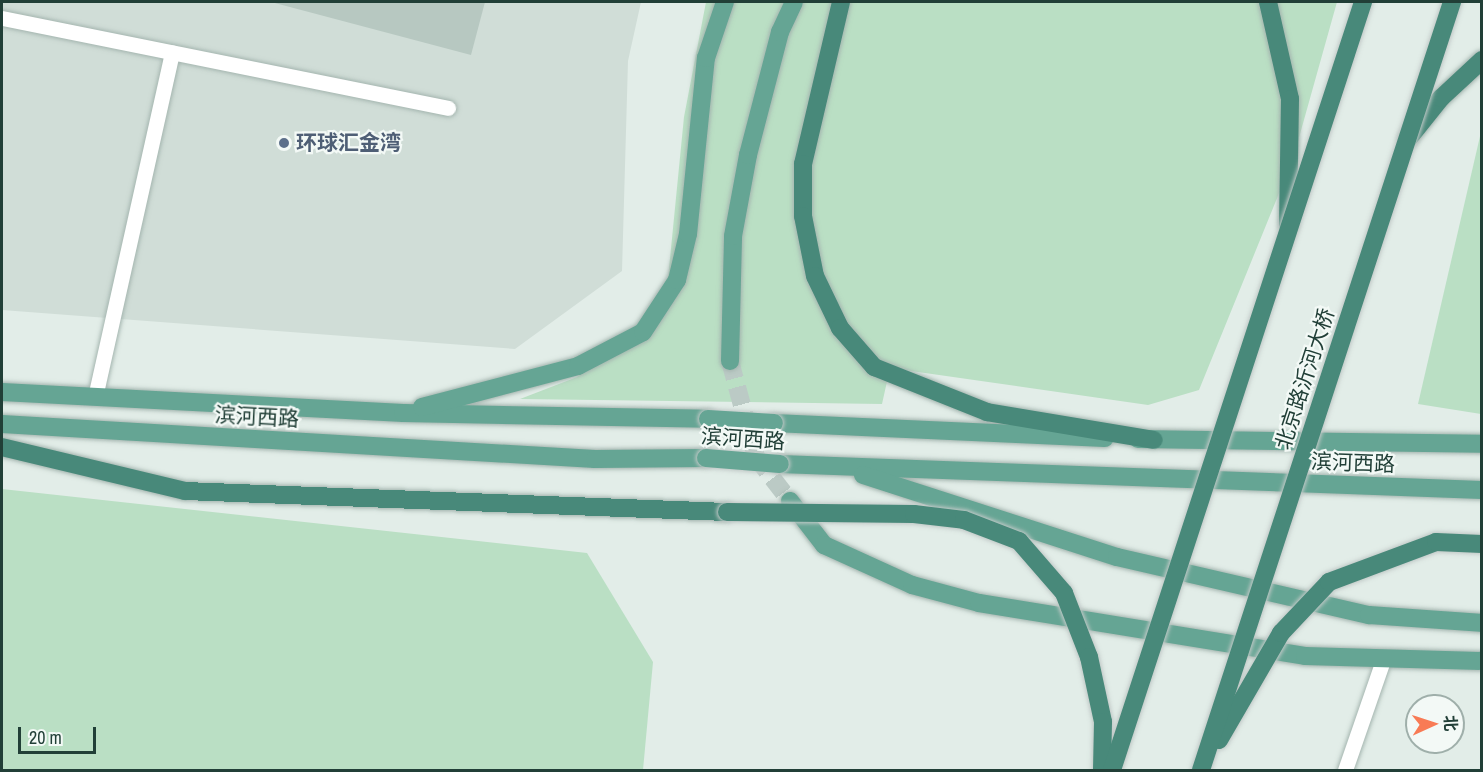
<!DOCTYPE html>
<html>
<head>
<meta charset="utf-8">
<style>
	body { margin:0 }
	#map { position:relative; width:1483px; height:772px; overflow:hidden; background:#e2ede8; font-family:"Archivo Narrow","Noto Sans SC",sans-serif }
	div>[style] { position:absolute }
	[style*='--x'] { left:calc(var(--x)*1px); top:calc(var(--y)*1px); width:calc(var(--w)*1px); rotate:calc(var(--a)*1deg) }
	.built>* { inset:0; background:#d0ddd7 }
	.green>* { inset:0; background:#badfc4 }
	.building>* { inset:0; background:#b7c8c1 }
	.primary-tunnel>* { height:18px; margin-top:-9px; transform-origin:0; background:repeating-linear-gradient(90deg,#bbcac5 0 18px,transparent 0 27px) }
	.roads { filter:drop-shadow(0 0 2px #a4b5af) drop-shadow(0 0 2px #a4b5af) }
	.service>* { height:15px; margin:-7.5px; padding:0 7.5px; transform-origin:7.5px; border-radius:7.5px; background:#fff }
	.primary>* { height:18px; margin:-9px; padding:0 9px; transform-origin:9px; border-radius:9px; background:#65a594 }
	.trunk>* { height:18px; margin:-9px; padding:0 9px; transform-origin:9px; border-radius:9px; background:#48897a }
	.bridges { filter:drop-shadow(0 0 2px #c1c9c7) drop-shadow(0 0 2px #c1c9c7) }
	.primary-bridge>* { height:18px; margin:-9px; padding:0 9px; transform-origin:9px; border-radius:9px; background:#65a594 }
	.trunk-bridge>* { height:18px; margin:-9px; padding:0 9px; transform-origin:9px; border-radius:9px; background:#48897a }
	.dots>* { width:16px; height:16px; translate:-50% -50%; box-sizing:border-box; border:3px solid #f3f9f6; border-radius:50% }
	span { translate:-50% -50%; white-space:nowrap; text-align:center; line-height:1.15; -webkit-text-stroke:4.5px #f3f9f6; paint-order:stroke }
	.service-label { font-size:21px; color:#4e5e75; font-weight:700 }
	.left { translate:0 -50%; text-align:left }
	.street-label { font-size:21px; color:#213f37 }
	.frame { position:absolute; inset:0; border:3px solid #213f37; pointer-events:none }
	.north { position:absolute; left:1405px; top:694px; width:60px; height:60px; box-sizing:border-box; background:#f3f9f6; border:2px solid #9fafaa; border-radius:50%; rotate:87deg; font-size:16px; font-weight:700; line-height:24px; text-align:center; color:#213f37 }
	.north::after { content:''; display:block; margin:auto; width:21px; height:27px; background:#f87b55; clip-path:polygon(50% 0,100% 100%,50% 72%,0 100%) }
	.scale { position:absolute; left:18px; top:727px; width:78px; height:27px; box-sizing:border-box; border:3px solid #213f37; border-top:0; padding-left:8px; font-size:18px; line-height:21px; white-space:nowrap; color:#213f37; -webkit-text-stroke:4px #f3f9f6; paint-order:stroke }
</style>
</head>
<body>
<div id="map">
	<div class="built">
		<div style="clip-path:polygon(2px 2px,641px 2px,628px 61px,622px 271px,515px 349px,2px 310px)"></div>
	</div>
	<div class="green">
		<div style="clip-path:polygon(706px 2px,1337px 2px,1293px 159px,1199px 390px,1148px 405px,890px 368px,882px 404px,520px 399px,577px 377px,666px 299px,684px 117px)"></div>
		<div style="clip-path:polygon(1481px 132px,1481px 414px,1418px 404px)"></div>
		<div style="clip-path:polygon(2px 489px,587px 553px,653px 662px,643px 770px,2px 770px)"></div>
	</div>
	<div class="building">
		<div style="clip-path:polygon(271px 2px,485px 2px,471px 55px)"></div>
	</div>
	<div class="primary-tunnel">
		<div style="--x:730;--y:361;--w:99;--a:74.8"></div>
		<div style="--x:756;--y:457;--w:56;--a:52.3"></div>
	</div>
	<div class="roads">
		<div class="service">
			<div style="--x:2;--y:18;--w:455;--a:11.4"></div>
			<div style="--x:95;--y:397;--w:353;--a:-77.4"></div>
			<div style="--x:1345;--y:770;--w:116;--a:-70.9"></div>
		</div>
		<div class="primary">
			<div style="--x:730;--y:361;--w:125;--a:-88.6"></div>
			<div style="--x:733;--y:236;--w:82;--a:-79.5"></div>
			<div style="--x:748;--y:155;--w:127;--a:-75.4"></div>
			<div style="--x:780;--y:32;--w:33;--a:-65"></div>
			<div style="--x:2;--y:392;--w:402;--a:3"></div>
			<div style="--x:403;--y:413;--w:305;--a:1.1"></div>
			<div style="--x:422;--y:407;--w:161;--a:-14.7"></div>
			<div style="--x:578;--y:366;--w:73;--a:-27.6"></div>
			<div style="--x:643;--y:332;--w:62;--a:-56.8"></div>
			<div style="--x:677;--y:280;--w:47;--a:-76.6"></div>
			<div style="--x:688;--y:234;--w:177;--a:-84.2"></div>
			<div style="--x:706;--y:58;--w:59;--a:-71.3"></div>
			<div style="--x:774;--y:423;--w:331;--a:2.6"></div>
			<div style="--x:2;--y:424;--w:594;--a:3.38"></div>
			<div style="--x:595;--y:459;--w:111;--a:-0.5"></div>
			<div style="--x:1138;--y:439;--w:344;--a:0.8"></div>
			<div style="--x:780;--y:464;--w:702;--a:2.12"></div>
			<div style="--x:863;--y:475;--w:267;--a:17.9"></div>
			<div style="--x:1117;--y:557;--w:259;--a:13"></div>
			<div style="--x:1369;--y:615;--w:113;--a:4"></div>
			<div style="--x:790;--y:501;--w:56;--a:52.3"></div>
			<div style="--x:824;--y:545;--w:97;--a:24.4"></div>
			<div style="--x:912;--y:585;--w:69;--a:15"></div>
			<div style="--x:979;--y:603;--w:330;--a:9.2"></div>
			<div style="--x:1305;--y:656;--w:177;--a:1.6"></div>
		</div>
		<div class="trunk">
			<div style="--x:841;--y:2;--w:166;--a:103.2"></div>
			<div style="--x:803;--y:164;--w:52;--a:90"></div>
			<div style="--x:803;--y:216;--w:61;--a:78.7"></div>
			<div style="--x:815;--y:276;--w:58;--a:64.3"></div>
			<div style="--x:840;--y:328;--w:52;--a:48.9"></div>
			<div style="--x:874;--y:367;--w:122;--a:21.7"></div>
			<div style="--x:987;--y:412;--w:169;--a:9.5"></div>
			<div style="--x:1268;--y:2;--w:99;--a:77.2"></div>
			<div style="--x:1290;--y:99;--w:126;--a:90.9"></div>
			<div style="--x:1408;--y:139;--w:53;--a:-51.2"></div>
			<div style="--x:1441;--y:98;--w:56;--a:-42.8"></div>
			<div style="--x:2;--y:447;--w:188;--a:13.5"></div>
			<div style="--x:185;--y:491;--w:542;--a:2.22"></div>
		</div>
	</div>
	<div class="bridges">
		<div class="primary-bridge">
			<div style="--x:708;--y:419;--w:66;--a:3.5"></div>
			<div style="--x:706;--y:458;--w:74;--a:4.6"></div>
		</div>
		<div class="trunk-bridge">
			<div style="--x:727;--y:512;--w:187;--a:0.6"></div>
			<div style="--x:914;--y:514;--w:50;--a:6.8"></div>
			<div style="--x:964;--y:520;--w:59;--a:20.9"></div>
			<div style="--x:1019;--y:541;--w:69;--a:49.1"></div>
			<div style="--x:1064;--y:593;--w:69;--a:68.7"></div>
			<div style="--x:1089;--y:657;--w:66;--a:77.8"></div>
			<div style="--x:1103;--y:722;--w:48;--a:91.2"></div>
			<div style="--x:1219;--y:740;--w:124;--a:-59.9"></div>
			<div style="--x:1281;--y:633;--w:70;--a:-46.7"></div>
			<div style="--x:1329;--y:582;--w:114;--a:-20.5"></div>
			<div style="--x:1436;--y:542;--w:46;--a:2.5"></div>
			<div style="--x:1112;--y:770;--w:808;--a:-71.9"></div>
			<div style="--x:1201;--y:770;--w:808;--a:-71.9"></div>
		</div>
	</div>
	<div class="dots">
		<div style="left:284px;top:143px;background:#5c6f8a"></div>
	</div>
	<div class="service-label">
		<span class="left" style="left:296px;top:143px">环球汇金湾</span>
	</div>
	<div class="street-label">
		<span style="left:1305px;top:379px;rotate:-72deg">北京路沂河大桥</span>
		<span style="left:257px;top:417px;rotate:3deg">滨河西路</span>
		<span style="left:743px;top:439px;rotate:4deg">滨河西路</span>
		<span style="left:1353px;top:463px;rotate:2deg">滨河西路</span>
	</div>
	<div class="frame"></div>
	<div class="north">北</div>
	<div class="scale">20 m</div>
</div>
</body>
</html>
